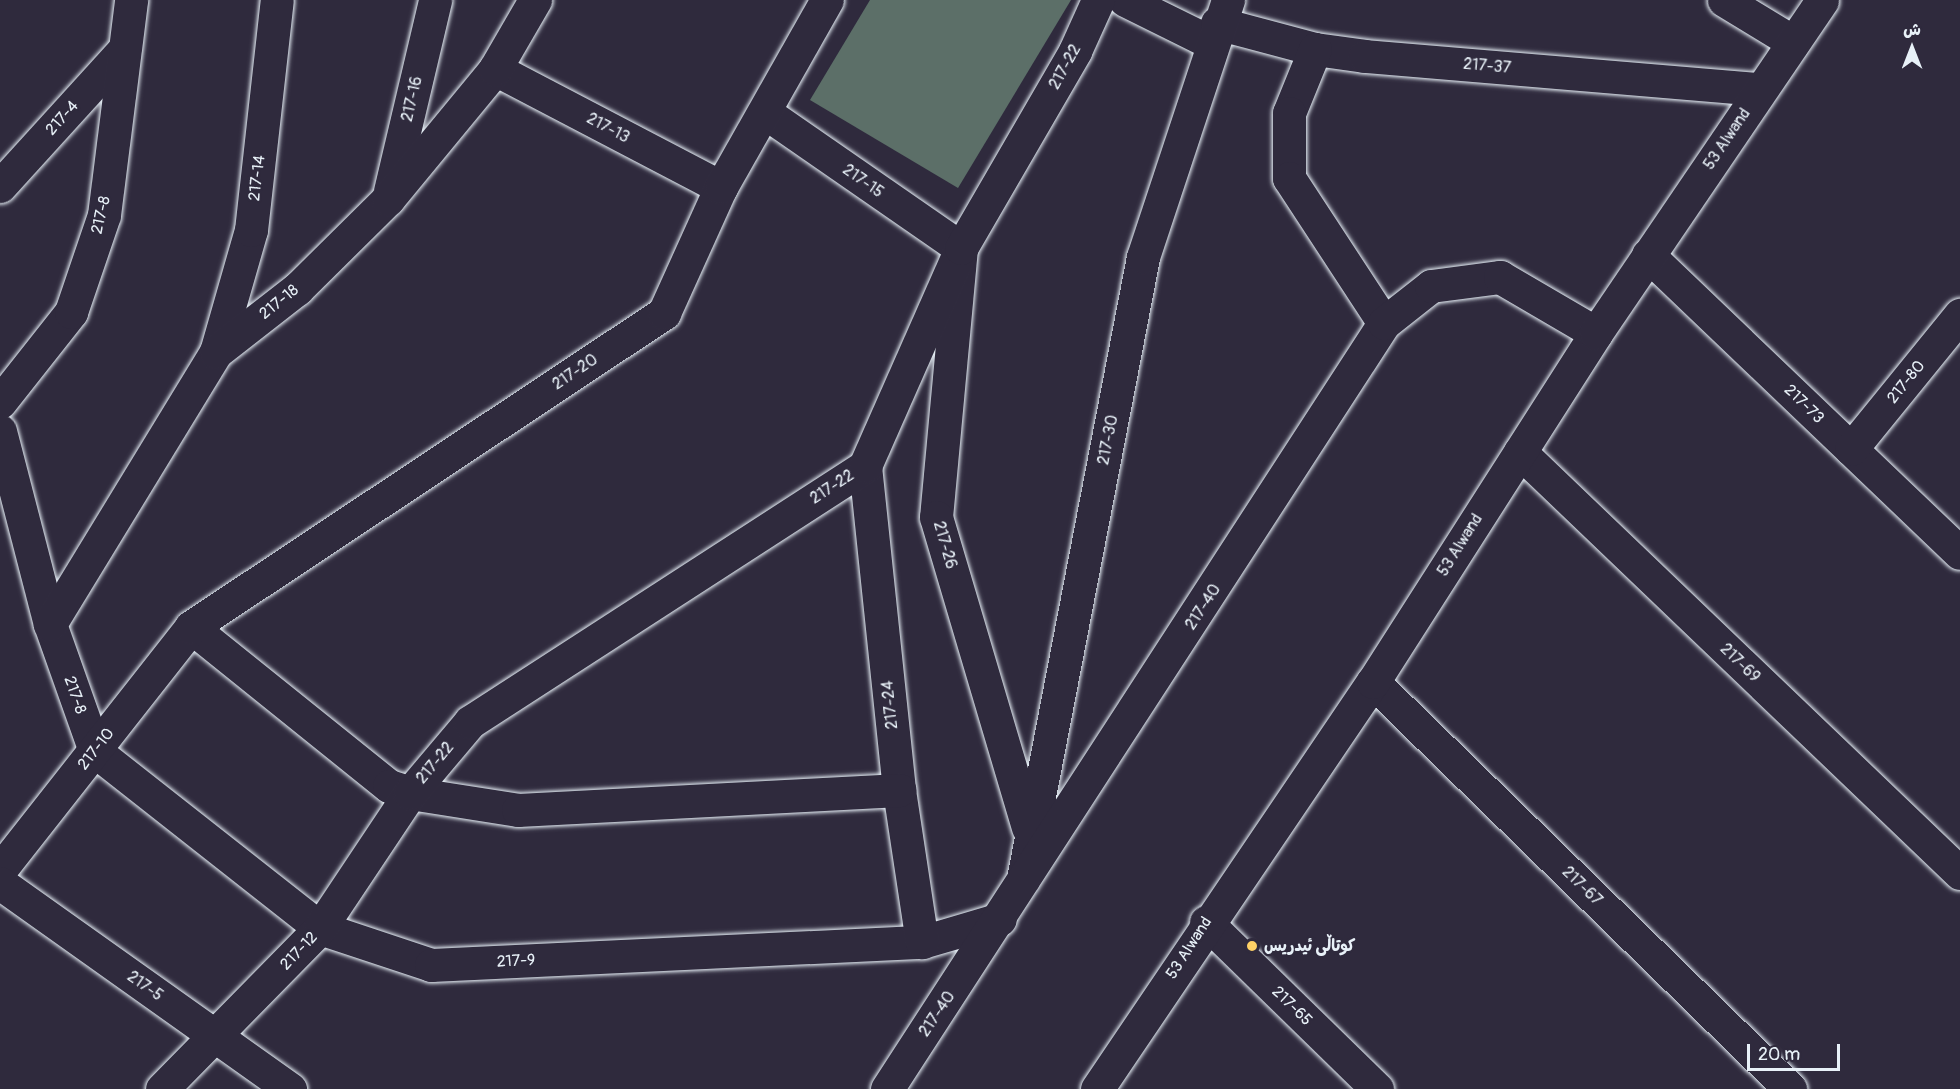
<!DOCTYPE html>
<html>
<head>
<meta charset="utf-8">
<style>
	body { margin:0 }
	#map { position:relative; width:1960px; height:1089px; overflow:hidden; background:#2f2a3d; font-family:Pangolin,"Playpen Sans Arabic",sans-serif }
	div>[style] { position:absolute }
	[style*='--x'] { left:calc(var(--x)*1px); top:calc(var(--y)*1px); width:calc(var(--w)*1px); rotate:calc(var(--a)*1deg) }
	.green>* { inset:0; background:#5c6f68 }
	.roads { filter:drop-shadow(0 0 2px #e8f1f8) drop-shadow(0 0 2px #e8f1f8) }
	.street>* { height:33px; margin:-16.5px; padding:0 16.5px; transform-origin:16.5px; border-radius:16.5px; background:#2f2a3d }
	.dots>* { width:16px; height:16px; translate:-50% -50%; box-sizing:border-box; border:3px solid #2f2a3d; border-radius:50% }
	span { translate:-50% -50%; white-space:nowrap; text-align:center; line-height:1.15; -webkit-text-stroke:4.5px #2f2a3d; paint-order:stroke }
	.street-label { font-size:16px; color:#e8f1f8 }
	.poi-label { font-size:16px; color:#e8f1f8; font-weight:700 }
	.left { translate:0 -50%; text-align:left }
	.north { position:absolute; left:1882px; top:18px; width:60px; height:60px; -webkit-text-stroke:4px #2f2a3d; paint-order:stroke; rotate:0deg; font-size:16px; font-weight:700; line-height:24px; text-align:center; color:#e8f1f8 }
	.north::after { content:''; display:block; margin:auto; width:21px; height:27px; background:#e8f1f8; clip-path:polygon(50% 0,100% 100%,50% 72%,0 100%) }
	.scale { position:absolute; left:1747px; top:1044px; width:93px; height:27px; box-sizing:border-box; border:3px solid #e8f1f8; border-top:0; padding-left:8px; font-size:18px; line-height:21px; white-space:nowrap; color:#e8f1f8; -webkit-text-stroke:4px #2f2a3d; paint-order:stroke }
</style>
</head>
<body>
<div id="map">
	<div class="green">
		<div style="clip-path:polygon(870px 0,1071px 0,958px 188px,810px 100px)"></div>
	</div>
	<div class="roads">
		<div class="street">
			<div style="--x:1125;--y:0;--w:95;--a:26.3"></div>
			<div style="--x:1724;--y:0;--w:81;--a:31.3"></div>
			<div style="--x:1217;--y:23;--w:101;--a:14.9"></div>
			<div style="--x:1315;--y:49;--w:50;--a:8"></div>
			<div style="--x:1365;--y:56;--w:397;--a:4.8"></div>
			<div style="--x:1315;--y:49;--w:69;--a:112.1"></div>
			<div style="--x:1289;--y:113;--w:65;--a:90"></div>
			<div style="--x:1289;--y:178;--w:173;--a:56.8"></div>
			<div style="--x:495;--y:69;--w:255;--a:27.6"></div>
			<div style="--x:766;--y:113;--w:237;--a:34.7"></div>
			<div style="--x:961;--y:248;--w:270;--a:95.3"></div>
			<div style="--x:936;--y:517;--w:324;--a:73.5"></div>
			<div style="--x:0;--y:186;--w:183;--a:-47.7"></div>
			<div style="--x:390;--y:191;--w:196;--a:-76.7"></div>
			<div style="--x:1648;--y:255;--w:431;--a:43.7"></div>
			<div style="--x:216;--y:352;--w:127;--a:-74"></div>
			<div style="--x:251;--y:230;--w:231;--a:-83.6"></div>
			<div style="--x:0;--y:402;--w:115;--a:-51.7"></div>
			<div style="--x:71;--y:312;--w:102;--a:-71.2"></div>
			<div style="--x:104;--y:215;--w:217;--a:-82.8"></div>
			<div style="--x:0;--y:431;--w:199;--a:75.5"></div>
			<div style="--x:50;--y:624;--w:135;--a:70.5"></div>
			<div style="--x:95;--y:751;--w:286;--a:38.2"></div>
			<div style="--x:320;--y:928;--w:117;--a:18.4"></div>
			<div style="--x:431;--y:965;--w:492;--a:-2.7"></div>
			<div style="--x:922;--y:942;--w:81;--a:-16.4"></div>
			<div style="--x:1851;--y:449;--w:173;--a:-50.9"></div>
			<div style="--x:1520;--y:452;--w:609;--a:43.74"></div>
			<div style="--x:865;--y:466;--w:326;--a:84"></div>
			<div style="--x:899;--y:790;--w:154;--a:81.4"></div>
			<div style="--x:50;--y:624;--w:319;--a:-58.6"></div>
			<div style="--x:216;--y:352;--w:103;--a:-37.9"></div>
			<div style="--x:297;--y:289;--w:128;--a:-44.7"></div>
			<div style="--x:388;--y:199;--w:168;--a:-50.5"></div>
			<div style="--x:495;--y:69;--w:80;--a:-59.9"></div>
			<div style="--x:191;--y:627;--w:254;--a:38.8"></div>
			<div style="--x:389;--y:786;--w:22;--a:18"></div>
			<div style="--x:410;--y:793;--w:109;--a:8.9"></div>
			<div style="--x:518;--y:810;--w:382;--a:-3"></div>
			<div style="--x:1373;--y:682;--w:583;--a:44.3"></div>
			<div style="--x:0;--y:870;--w:309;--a:-51.8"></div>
			<div style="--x:191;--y:627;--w:568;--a:-33.58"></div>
			<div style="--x:664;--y:313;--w:138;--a:-65.7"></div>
			<div style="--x:721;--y:187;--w:215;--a:-60.5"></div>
			<div style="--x:1023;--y:879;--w:633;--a:-79.08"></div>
			<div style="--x:1143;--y:257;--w:271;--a:-71.7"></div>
			<div style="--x:0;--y:883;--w:356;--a:35.4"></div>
			<div style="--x:1206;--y:922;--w:239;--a:44.3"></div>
			<div style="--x:162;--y:1089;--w:226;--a:-45.5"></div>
			<div style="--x:320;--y:928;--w:162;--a:-56.3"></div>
			<div style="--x:410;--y:793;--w:93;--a:-49.8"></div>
			<div style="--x:470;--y:722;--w:471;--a:-32.9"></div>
			<div style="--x:865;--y:466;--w:238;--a:-66.2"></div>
			<div style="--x:961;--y:248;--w:228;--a:-59.9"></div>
			<div style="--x:1075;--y:51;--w:56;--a:-65.7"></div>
			<div style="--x:887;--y:1089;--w:913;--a:-57.02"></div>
			<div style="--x:1384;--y:323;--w:60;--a:-38.2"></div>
			<div style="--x:1431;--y:286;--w:70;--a:-7.4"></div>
			<div style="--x:1500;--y:277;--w:111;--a:30.3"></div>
			<div style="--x:1097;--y:1089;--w:492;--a:-55.9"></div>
			<div style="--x:1373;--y:682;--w:414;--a:-57.4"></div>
			<div style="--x:1596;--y:333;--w:402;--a:-55.8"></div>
		</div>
	</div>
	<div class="dots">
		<div style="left:1252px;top:946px;background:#ffd166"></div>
	</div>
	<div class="street-label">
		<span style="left:1487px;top:66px;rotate:5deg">217-37</span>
		<span style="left:1065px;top:67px;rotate:-61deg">217-22</span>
		<span style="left:412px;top:99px;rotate:-77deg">217-16</span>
		<span style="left:62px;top:118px;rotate:-48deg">217-4</span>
		<span style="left:608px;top:128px;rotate:28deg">217-13</span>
		<span style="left:1727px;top:139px;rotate:-56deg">53 Alwand</span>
		<span style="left:257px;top:178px;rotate:-83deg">217-14</span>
		<span style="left:863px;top:181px;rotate:35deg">217-15</span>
		<span style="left:101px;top:215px;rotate:-77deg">217-8</span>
		<span style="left:279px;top:302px;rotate:-39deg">217-18</span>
		<span style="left:575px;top:372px;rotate:-34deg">217-20</span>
		<span style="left:1906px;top:382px;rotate:-51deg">217-80</span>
		<span style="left:1804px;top:404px;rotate:44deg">217-73</span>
		<span style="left:1108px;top:440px;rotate:-79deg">217-30</span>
		<span style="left:832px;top:487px;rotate:-33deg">217-22</span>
		<span style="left:945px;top:545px;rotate:74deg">217-26</span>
		<span style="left:1460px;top:545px;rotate:-58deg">53 Alwand</span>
		<span style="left:1203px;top:607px;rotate:-57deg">217-40</span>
		<span style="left:1740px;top:663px;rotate:44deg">217-69</span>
		<span style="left:75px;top:695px;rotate:71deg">217-8</span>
		<span style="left:890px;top:705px;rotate:-96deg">217-24</span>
		<span style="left:96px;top:749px;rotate:-52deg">217-10</span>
		<span style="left:435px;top:763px;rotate:-50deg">217-22</span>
		<span style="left:1582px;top:886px;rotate:44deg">217-67</span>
		<span style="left:1189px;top:948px;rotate:-57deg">53 Alwand</span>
		<span style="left:299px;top:951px;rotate:-46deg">217-12</span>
		<span style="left:516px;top:961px;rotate:-3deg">217-9</span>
		<span style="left:145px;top:986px;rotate:35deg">217-5</span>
		<span style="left:1292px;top:1006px;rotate:44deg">217-65</span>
		<span style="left:937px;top:1014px;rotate:-56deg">217-40</span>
	</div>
	<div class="poi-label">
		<span class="left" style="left:1264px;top:946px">کوتاڵی ئیدریس</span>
	</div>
	<div class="north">ش</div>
	<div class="scale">20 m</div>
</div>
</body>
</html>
